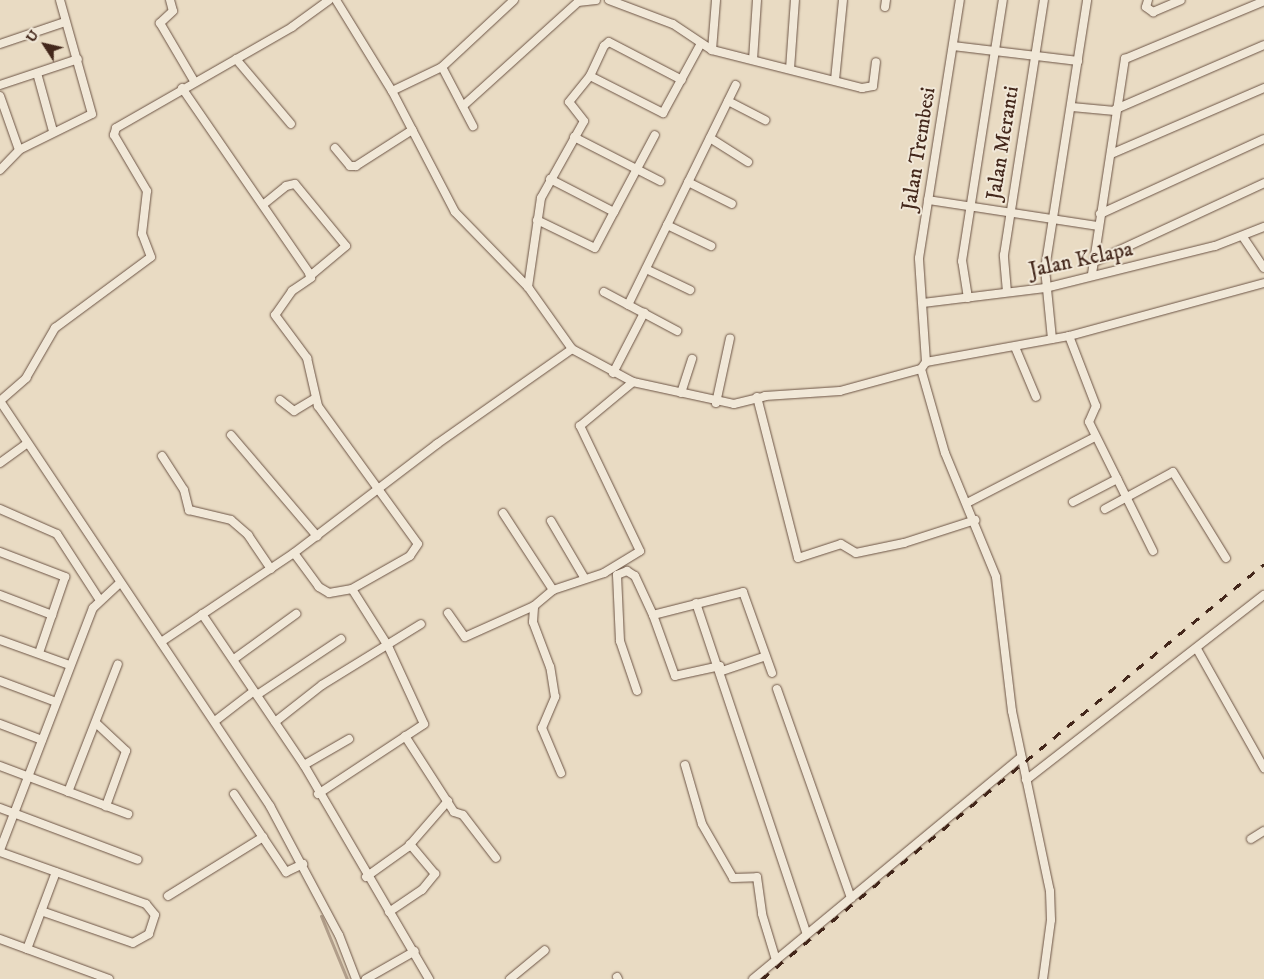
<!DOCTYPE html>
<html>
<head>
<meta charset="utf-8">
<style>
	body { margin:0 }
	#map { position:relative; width:1264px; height:979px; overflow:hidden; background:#e9dbc3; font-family:"IM FELL DW Pica",serif }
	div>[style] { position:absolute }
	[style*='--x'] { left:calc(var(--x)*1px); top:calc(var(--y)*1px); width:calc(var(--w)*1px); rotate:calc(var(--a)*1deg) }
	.stream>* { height:3px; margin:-1.5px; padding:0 1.5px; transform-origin:1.5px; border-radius:1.5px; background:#b19e8a }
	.roads { filter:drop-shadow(0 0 1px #6c5445) drop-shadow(0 0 1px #6c5445) }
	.minor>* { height:8px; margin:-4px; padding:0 4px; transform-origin:4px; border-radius:4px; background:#f1e8d8 }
	.rail>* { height:3px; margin-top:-1.5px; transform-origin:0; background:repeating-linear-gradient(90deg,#43271b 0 9px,transparent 0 18px) }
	span { translate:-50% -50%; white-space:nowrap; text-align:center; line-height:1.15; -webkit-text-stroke:4px #f1e8d8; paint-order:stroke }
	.street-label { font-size:21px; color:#43271b }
	.north { position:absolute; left:20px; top:20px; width:50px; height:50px; -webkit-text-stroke:4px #f1e8d8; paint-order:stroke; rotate:305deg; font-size:14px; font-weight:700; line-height:20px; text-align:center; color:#43271b }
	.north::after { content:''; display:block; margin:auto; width:18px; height:22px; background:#43271b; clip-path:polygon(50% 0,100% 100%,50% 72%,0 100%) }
</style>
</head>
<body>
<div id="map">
	<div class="stream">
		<div style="--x:321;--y:916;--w:68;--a:67.6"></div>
	</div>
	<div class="roads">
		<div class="minor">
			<div style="--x:170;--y:0;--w:11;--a:75"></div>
			<div style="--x:173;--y:11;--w:18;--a:137"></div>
			<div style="--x:160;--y:23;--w:67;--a:59.6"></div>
			<div style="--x:336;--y:0;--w:107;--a:58.4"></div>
			<div style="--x:392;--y:91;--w:136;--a:62.5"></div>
			<div style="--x:455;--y:212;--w:105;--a:45.8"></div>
			<div style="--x:528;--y:287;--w:76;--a:54.6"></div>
			<div style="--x:572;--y:349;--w:69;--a:28.4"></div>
			<div style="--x:633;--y:382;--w:103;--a:12.3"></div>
			<div style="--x:734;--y:404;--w:32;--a:-14"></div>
			<div style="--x:765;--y:396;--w:75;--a:-3.8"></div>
			<div style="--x:840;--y:391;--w:84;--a:-15.2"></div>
			<div style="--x:921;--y:369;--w:9;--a:-54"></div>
			<div style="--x:926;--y:362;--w:104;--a:-93.9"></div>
			<div style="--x:919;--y:258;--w:261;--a:-81"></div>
			<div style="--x:609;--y:0;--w:68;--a:20.6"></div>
			<div style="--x:673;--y:24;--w:47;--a:33.7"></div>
			<div style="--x:712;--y:50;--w:155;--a:14.2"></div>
			<div style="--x:862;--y:88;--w:11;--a:-10"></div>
			<div style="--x:873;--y:86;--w:24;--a:-83"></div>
			<div style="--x:1148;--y:0;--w:7;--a:106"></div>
			<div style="--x:1146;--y:7;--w:9;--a:36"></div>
			<div style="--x:1153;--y:12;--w:30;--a:-23"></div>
			<div style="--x:885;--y:7;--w:7;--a:-82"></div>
			<div style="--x:0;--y:44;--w:69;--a:-18.7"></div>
			<div style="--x:953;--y:46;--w:126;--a:6.8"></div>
			<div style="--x:712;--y:50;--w:50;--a:-85.4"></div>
			<div style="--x:236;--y:59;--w:85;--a:49.8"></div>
			<div style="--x:753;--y:60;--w:60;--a:-86.2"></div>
			<div style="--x:442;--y:67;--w:67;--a:62.3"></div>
			<div style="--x:790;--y:69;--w:69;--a:-85.9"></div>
			<div style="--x:37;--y:73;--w:60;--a:74.6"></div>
			<div style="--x:590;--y:76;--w:82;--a:26.9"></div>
			<div style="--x:663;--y:113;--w:77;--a:-61.4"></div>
			<div style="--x:835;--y:80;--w:80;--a:-84.3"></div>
			<div style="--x:0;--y:85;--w:82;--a:-18.4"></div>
			<div style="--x:182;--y:88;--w:224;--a:55.5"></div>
			<div style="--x:309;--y:273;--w:5;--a:68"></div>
			<div style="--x:311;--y:278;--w:23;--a:146"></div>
			<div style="--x:292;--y:291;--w:29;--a:125"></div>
			<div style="--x:275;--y:315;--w:54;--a:53.3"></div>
			<div style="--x:307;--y:358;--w:49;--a:77.1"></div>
			<div style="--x:318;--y:406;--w:170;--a:54.1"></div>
			<div style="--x:418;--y:544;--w:14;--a:124"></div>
			<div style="--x:410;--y:556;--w:67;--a:150.4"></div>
			<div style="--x:352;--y:589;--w:23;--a:170"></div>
			<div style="--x:329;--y:593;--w:12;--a:-149"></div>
			<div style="--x:319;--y:587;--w:42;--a:-126.3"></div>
			<div style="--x:392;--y:91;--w:55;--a:-25.6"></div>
			<div style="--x:442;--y:67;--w:98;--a:-42.9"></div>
			<div style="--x:0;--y:96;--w:57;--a:70.6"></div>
			<div style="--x:728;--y:101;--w:42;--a:27.2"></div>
			<div style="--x:463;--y:106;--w:155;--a:-42.1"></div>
			<div style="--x:578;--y:2;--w:18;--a:-6"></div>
			<div style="--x:1072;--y:107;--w:43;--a:5.3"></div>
			<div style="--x:1116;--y:109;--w:161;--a:-23.4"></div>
			<div style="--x:574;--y:137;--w:97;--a:27.1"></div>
			<div style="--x:710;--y:138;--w:45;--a:32.3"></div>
			<div style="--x:335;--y:148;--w:23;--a:50"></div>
			<div style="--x:350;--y:166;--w:6;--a:0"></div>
			<div style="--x:356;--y:166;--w:67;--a:-32.7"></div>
			<div style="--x:1111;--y:154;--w:167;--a:-23.3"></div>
			<div style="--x:0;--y:170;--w:28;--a:-46"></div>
			<div style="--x:19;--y:150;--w:81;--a:-26.3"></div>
			<div style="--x:92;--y:114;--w:118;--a:-105.7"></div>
			<div style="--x:688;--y:182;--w:49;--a:26.6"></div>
			<div style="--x:928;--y:200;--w:172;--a:8.7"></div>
			<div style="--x:264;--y:204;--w:28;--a:-39"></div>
			<div style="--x:286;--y:186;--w:9;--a:-13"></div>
			<div style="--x:295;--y:184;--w:80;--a:50.6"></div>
			<div style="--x:346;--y:246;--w:47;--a:140.2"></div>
			<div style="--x:614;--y:212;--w:87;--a:-62"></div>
			<div style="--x:1100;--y:214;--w:180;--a:-24.6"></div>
			<div style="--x:537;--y:220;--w:64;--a:25.8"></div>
			<div style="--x:595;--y:248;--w:41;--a:-62.2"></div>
			<div style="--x:614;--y:212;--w:72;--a:-152.7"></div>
			<div style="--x:667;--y:225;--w:49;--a:25.5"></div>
			<div style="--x:1243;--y:237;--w:37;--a:56"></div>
			<div style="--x:1094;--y:262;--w:187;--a:-24.9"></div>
			<div style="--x:646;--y:269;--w:49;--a:25.5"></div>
			<div style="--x:1092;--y:274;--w:218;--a:-81.3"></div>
			<div style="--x:1125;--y:59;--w:151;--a:-22.6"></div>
			<div style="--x:528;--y:287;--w:90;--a:-81.7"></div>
			<div style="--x:541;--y:198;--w:88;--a:-60.8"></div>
			<div style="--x:584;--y:121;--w:24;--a:-128"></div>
			<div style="--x:569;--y:102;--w:33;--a:-51"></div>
			<div style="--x:590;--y:76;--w:33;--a:-65"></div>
			<div style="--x:604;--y:46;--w:6;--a:-39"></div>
			<div style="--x:609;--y:42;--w:82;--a:27.5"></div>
			<div style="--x:604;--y:292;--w:83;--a:28.1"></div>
			<div style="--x:1007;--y:292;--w:37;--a:-95"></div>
			<div style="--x:1004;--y:255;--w:258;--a:-81.1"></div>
			<div style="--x:968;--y:298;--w:37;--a:-99"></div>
			<div style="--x:962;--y:261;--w:264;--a:-81.1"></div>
			<div style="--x:923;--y:303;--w:123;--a:-7"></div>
			<div style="--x:1045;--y:288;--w:175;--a:-13.9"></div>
			<div style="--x:1215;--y:246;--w:53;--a:-21.2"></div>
			<div style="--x:628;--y:305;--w:245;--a:-63.9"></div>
			<div style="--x:1069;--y:336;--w:75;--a:68.9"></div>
			<div style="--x:1096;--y:406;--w:17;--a:114"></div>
			<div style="--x:1089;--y:422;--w:144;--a:63.6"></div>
			<div style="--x:1052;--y:339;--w:70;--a:-95.7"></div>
			<div style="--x:1045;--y:269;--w:272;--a:-81.1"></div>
			<div style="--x:1015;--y:347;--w:54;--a:67.2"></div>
			<div style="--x:926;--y:362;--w:145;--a:-10.3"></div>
			<div style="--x:1069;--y:336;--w:202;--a:-15.2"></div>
			<div style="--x:921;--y:369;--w:87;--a:74.1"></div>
			<div style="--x:945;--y:453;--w:134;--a:67.6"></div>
			<div style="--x:996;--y:577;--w:135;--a:83.2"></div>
			<div style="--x:1012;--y:711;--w:184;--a:78.1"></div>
			<div style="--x:1050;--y:891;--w:29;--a:88"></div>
			<div style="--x:1051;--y:920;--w:60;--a:97.7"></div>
			<div style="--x:613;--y:373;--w:68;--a:-62.7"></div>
			<div style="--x:681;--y:393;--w:36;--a:-72"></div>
			<div style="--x:757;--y:397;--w:166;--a:75.7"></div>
			<div style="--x:798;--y:558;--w:45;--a:-18"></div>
			<div style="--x:841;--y:544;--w:17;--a:31"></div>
			<div style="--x:856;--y:553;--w:49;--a:-11.8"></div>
			<div style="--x:904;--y:543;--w:75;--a:-17.9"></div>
			<div style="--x:280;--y:400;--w:18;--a:38"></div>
			<div style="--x:294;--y:411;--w:23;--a:-31"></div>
			<div style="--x:0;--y:401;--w:487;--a:56.3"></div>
			<div style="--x:270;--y:806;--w:146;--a:61.9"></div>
			<div style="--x:339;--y:935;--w:47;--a:68.9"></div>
			<div style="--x:0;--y:401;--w:35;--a:-41"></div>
			<div style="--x:26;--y:378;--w:58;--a:-59.9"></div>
			<div style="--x:55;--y:328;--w:119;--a:-36.5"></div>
			<div style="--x:151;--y:257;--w:25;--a:-111"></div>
			<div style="--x:142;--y:234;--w:43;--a:-83.4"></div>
			<div style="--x:147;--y:191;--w:65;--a:-120.5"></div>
			<div style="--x:114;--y:135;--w:7;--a:-74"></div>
			<div style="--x:116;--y:128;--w:203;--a:-29.8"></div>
			<div style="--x:292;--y:27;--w:46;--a:-36.1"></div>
			<div style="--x:716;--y:403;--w:66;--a:-77.8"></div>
			<div style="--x:231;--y:435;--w:133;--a:49.6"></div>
			<div style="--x:162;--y:456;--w:40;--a:57.1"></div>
			<div style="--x:184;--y:490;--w:21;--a:76"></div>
			<div style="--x:189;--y:510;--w:43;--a:13.4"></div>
			<div style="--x:231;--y:520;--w:23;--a:41"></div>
			<div style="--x:248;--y:535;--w:41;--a:55.9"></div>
			<div style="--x:0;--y:463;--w:32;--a:-36"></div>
			<div style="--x:1073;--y:502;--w:50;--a:-27.6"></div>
			<div style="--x:967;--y:503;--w:144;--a:-27.3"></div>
			<div style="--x:0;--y:509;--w:62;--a:23.7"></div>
			<div style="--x:57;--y:534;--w:77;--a:57.1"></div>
			<div style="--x:1105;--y:509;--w:77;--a:-28.6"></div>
			<div style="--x:1173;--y:472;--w:101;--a:58.4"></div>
			<div style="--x:503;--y:513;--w:92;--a:57"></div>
			<div style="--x:551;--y:521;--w:67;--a:59.6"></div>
			<div style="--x:0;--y:552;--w:70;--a:21"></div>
			<div style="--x:65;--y:577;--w:80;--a:108.9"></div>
			<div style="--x:0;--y:595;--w:56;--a:21"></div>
			<div style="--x:696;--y:603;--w:349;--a:71.5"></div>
			<div style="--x:448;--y:613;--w:29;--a:55"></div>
			<div style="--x:465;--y:637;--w:76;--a:-24.2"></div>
			<div style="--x:202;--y:614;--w:182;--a:56"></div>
			<div style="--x:304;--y:765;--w:248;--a:59.7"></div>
			<div style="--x:0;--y:640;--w:73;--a:19.9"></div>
			<div style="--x:161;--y:642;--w:160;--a:-33.8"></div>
			<div style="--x:294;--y:553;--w:180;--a:-37.3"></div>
			<div style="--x:437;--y:444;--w:165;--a:-35.1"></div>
			<div style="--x:1197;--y:649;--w:137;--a:60.6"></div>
			<div style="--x:234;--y:659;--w:77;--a:-36"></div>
			<div style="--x:720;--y:666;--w:46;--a:167.5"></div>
			<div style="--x:675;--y:676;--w:65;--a:-109.8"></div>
			<div style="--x:653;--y:615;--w:93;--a:-14.3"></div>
			<div style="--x:743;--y:592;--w:86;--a:70.3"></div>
			<div style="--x:722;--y:671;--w:46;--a:-18.8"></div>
			<div style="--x:0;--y:681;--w:60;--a:20.6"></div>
			<div style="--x:777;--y:689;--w:222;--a:70.5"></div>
			<div style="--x:637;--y:691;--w:53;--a:-108.8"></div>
			<div style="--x:620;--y:641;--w:66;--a:-92.6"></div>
			<div style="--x:617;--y:575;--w:11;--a:-22"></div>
			<div style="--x:627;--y:571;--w:9;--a:32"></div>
			<div style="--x:635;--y:576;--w:43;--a:65.2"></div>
			<div style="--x:257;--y:695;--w:101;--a:-33.7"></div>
			<div style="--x:215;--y:721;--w:49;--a:-37.6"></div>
			<div style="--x:275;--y:722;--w:60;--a:-38.2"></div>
			<div style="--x:322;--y:685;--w:116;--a:-31.6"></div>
			<div style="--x:96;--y:723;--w:41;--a:43"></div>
			<div style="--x:126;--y:751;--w:59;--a:110"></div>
			<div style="--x:0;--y:724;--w:45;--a:20.9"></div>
			<div style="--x:405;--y:736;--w:90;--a:57.2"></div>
			<div style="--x:454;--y:812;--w:9;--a:18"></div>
			<div style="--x:463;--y:815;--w:54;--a:52.5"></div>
			<div style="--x:304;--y:765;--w:52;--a:-30"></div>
			<div style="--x:685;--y:765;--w:61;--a:73.9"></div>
			<div style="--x:702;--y:824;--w:62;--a:60.1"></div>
			<div style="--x:733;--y:878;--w:24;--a:-2"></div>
			<div style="--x:757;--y:877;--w:37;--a:82"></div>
			<div style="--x:762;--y:914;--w:48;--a:73.1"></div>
			<div style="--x:0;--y:766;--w:137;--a:20.6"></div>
			<div style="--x:561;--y:773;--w:49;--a:-112.9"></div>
			<div style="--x:542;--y:728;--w:34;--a:-67"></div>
			<div style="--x:555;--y:697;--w:30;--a:-99"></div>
			<div style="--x:550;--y:667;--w:48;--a:-110.7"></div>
			<div style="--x:533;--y:622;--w:16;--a:-86"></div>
			<div style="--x:534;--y:606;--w:25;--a:-40"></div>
			<div style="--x:553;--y:590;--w:54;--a:-18.4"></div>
			<div style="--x:604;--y:573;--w:42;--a:-31.4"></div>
			<div style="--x:640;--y:551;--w:139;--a:-115.6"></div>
			<div style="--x:580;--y:426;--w:69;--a:-39.7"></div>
			<div style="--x:1026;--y:780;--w:301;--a:-37.9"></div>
			<div style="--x:68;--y:792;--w:137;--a:-68.7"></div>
			<div style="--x:234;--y:794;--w:94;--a:56.3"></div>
			<div style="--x:286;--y:872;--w:19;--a:-25"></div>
			<div style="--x:318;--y:794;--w:127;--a:-33.4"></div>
			<div style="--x:424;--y:724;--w:86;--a:-114.8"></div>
			<div style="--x:388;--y:646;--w:67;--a:-122.3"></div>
			<div style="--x:0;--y:808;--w:147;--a:20.6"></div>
			<div style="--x:1251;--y:839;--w:15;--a:-32"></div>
			<div style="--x:0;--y:850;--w:259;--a:-69"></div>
			<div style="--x:93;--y:608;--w:37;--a:-43"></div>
			<div style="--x:0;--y:852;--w:155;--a:19.6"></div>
			<div style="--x:146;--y:904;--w:14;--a:51"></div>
			<div style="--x:155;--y:915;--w:20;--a:108"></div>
			<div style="--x:149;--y:934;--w:18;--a:151"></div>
			<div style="--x:133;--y:943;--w:97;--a:-160.8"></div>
			<div style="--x:366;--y:877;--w:52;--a:-35.5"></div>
			<div style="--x:408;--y:847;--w:61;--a:-49"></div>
			<div style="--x:168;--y:896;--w:112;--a:-31.8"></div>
			<div style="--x:389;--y:912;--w:40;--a:-34"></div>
			<div style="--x:422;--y:890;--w:21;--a:-51"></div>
			<div style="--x:435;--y:874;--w:39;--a:-130"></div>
			<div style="--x:0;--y:939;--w:116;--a:20.2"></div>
			<div style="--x:27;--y:949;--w:82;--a:-69.4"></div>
			<div style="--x:617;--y:977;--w:2;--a:63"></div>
			<div style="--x:366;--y:979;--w:56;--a:-29.7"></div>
			<div style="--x:510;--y:979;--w:45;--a:-39.6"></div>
			<div style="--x:753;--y:979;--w:348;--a:-39.6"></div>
		</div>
	</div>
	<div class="rail">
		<div style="--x:762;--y:979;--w:651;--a:-39.58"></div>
	</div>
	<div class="street-label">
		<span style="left:1003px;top:143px;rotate:-81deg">Jalan Meranti</span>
		<span style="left:919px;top:149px;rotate:-81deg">Jalan Trembesi</span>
		<span style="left:1081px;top:260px;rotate:-12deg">Jalan Kelapa</span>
	</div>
	<div class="north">U</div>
</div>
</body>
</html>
